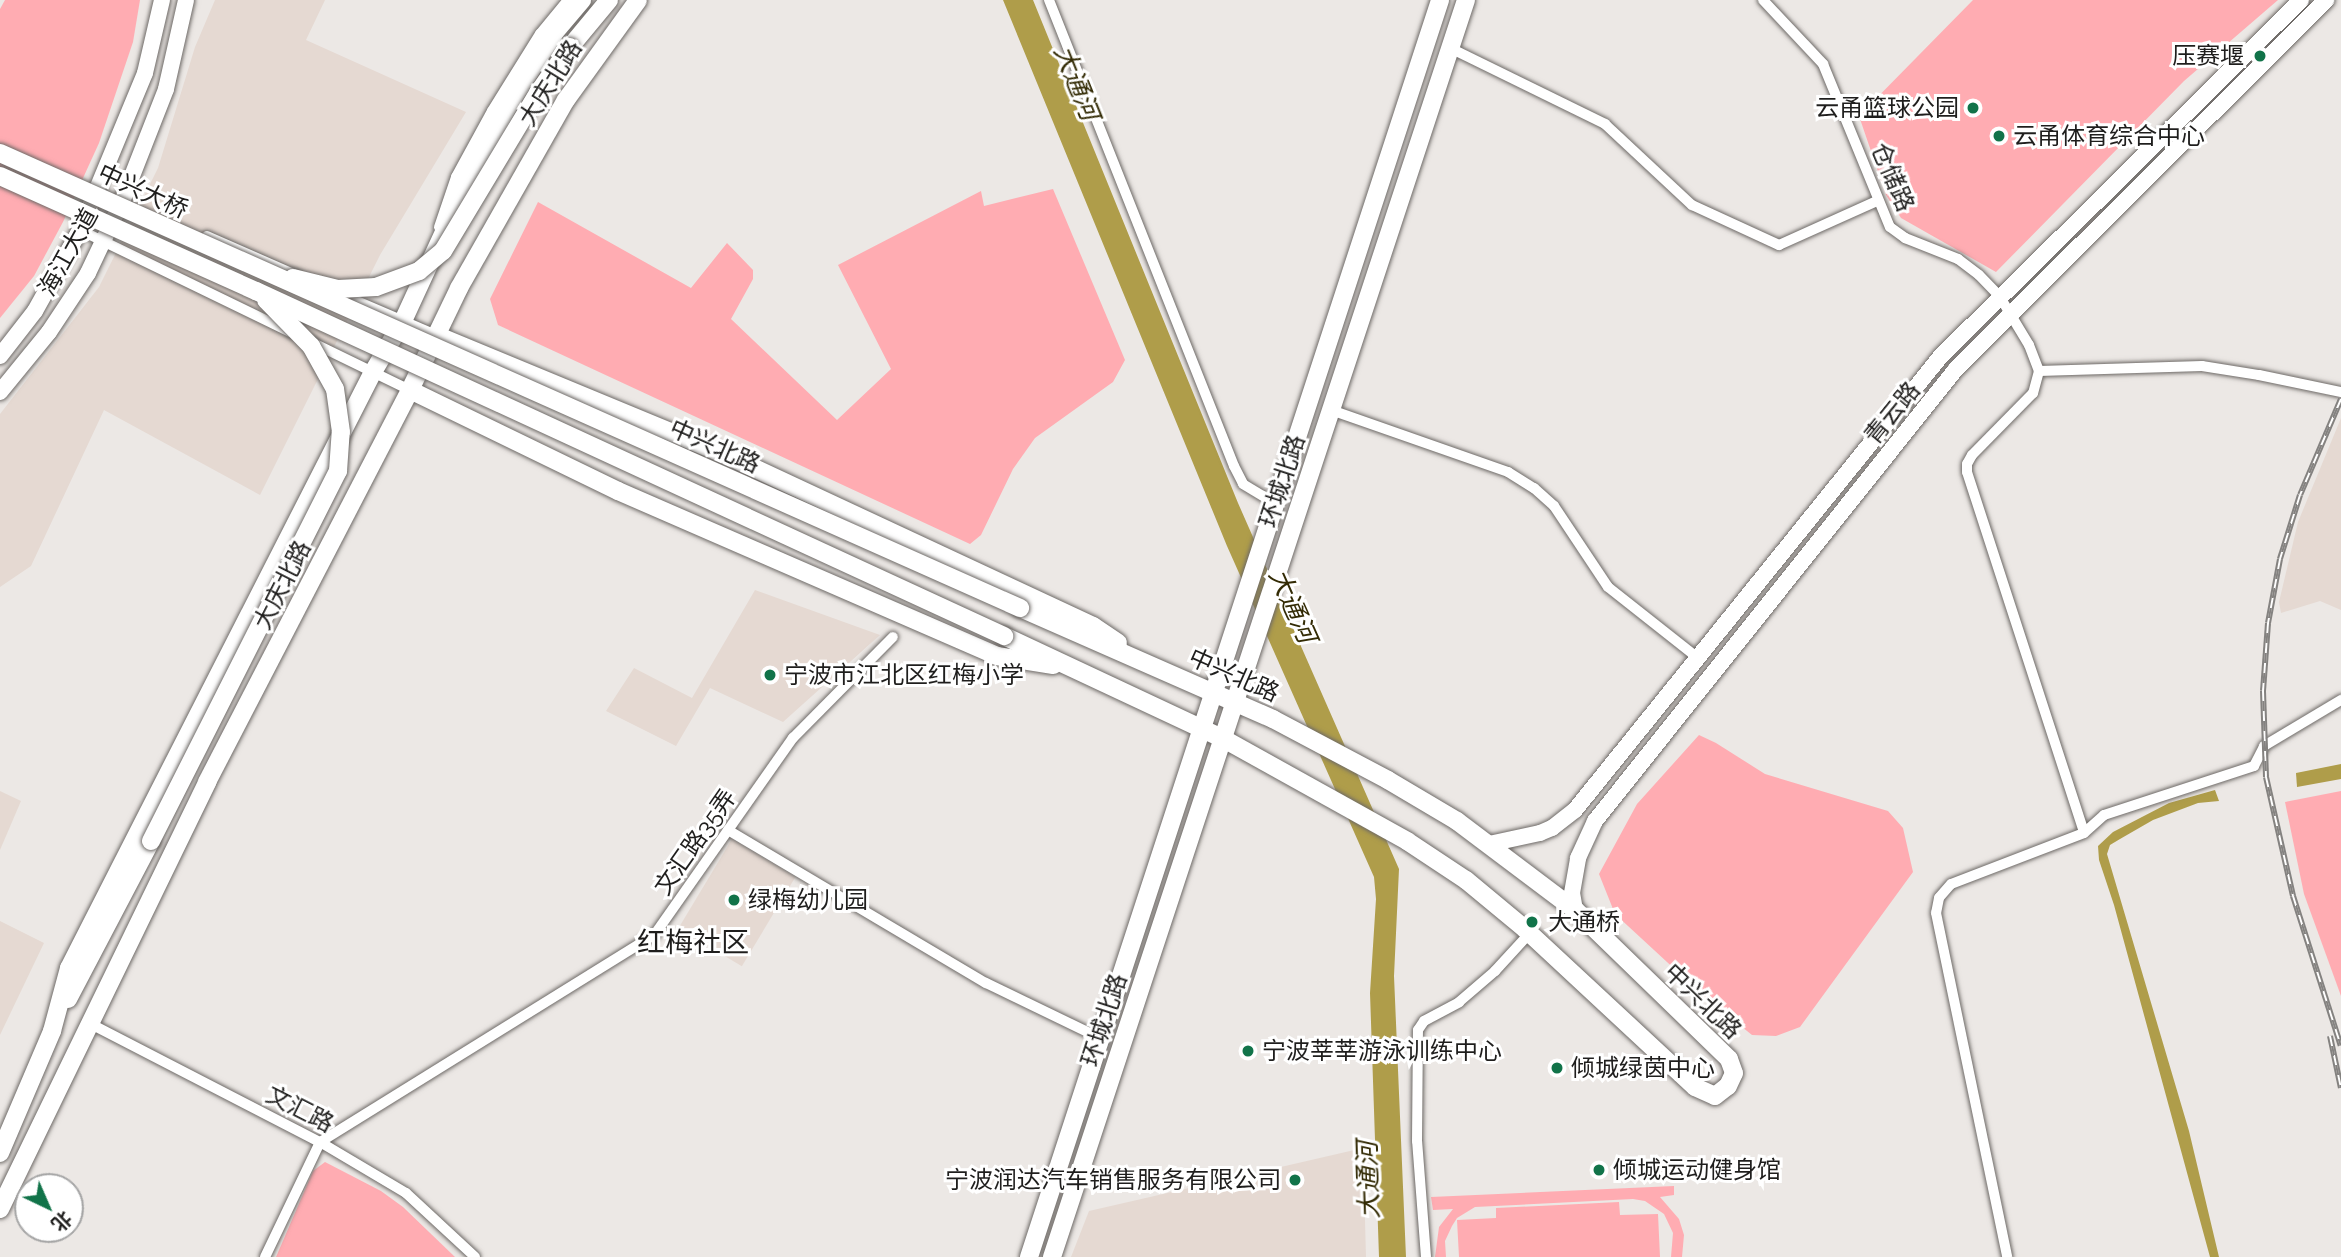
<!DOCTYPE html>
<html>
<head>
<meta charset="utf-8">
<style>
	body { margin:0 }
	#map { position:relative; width:2341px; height:1257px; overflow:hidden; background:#ece8e5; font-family:Raleway,"Noto Sans SC",sans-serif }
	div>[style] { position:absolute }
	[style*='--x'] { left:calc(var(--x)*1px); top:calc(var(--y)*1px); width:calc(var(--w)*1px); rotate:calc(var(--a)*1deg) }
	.built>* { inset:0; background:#e5d9d2; transform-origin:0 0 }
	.green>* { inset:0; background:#ffacb2 }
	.water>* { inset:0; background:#af9d4a }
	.roads { filter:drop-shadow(0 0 2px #6d6966) drop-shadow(0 0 2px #6d6966) }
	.street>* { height:10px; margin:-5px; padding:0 5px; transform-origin:5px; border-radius:5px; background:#fff }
	.secondary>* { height:16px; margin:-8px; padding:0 8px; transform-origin:8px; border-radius:8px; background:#fff }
	.primary>* { height:18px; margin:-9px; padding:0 9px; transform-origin:9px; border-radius:9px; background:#fff }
	.rail>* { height:6px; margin-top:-3px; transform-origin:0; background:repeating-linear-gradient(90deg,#fff 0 10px,#848280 0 20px); box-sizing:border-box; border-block:2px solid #848280 }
	.bridges { filter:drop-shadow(0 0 2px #6d6966) drop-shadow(0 0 2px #6d6966) }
	.primary-bridge>* { height:18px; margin:-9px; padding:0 9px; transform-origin:9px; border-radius:9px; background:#fff }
	.dots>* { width:19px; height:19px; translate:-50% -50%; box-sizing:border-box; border:4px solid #fff; border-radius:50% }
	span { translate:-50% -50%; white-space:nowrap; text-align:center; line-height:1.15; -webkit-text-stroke:6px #fff; paint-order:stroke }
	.poi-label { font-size:24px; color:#1f1e1d }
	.right { translate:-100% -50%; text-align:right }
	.left { translate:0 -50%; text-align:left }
	.street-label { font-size:24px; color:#1f1e1d }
	.water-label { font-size:26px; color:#332b05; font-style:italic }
	.quarter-label { font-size:28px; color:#1f1e1d }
	.north { position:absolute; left:14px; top:1173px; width:70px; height:70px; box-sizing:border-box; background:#fff; border:2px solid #a5a5a5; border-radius:50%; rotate:136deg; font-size:19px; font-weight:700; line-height:28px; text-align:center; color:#1f1e1d }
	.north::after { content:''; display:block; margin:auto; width:24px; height:32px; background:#117349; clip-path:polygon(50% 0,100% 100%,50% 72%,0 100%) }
</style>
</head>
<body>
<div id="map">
	<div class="built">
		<div style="clip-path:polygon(215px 0,325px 0,306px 40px,466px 112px,380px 255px,260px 495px,104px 410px,31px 566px,0 587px,0 414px,99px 287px,158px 168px,195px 47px)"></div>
		<div style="clip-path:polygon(2341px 418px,2341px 610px,2320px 601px,2281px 613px,2279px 602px,2298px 522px)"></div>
		<div style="clip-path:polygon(755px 590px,880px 635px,783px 722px,710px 688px,676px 746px,606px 711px,634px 668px,692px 698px)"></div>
		<div style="clip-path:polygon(0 791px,21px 801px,0 850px)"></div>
		<div style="left:732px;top:839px;width:74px;height:104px;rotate:31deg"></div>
		<div style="clip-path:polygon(0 921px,44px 943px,0 1035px)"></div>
		<div style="clip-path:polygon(1363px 1148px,1366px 1257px,1071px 1257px,1089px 1211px)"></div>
	</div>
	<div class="green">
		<div style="clip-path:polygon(5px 0,140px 0,133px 42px,99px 143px,63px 222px,34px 276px,0 318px,0 9px)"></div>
		<div style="clip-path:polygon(1973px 0,2278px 0,2184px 81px,1996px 272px,1901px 218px,1886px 195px,1859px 116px)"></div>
		<div style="clip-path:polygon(1053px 189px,1125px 360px,1113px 382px,1035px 438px,1013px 469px,981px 535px,970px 544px,498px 325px,490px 299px,538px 202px,691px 288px,727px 243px,753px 270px,753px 279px,731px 319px,837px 420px,891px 369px,838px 265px,981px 191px,984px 206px)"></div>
		<div style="clip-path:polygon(1699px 735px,1716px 743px,1765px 774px,1888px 811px,1903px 828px,1913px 872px,1800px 1027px,1776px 1036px,1752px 1035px,1706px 998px,1615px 914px,1599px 874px,1637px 804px)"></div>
		<div style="clip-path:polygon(2341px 791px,2341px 996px,2304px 894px,2285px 802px)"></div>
		<div style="clip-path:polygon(325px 1162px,381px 1191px,403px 1207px,455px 1257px,276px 1257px,313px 1171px)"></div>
		<div style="clip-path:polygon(1674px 1186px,1674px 1195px,1660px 1197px,1679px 1219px,1684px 1235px,1682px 1257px,1671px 1257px,1673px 1233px,1664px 1214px,1645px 1201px,1633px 1199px,1475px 1207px,1457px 1218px,1452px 1226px,1445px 1241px,1446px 1257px,1435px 1257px,1439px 1227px,1453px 1209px,1433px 1210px,1431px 1197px)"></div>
		<div style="clip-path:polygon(1619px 1202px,1620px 1215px,1658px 1214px,1660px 1257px,1459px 1257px,1457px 1220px,1496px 1218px,1496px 1208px)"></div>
	</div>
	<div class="water">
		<div style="clip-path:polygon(1003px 0,1033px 0,1238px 503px,1399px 869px,1394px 976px,1406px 1257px,1379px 1257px,1370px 993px,1376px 899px,1374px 877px,1227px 546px)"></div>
		<div style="clip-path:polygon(2341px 764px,2341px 779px,2297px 787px,2296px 773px)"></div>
		<div style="clip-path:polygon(2215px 790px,2219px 801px,2198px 803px,2153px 820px,2120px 839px,2110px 845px,2107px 854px,2189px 1131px,2219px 1257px,2210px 1257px,2114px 905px,2099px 860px,2098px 846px,2113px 832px,2169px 803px)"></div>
	</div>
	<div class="roads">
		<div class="street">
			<div style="--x:1049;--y:0;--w:501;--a:68.35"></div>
			<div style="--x:1234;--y:466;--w:20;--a:63"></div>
			<div style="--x:1243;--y:484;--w:39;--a:31"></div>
			<div style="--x:1763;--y:0;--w:88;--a:46.8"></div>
			<div style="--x:1823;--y:64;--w:176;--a:67.7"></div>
			<div style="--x:1890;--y:227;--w:19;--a:36"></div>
			<div style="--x:1905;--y:238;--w:57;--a:21.6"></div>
			<div style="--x:1958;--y:259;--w:26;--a:37"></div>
			<div style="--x:1979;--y:275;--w:30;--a:46"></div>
			<div style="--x:2000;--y:297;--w:56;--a:58.9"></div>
			<div style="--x:2029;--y:345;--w:28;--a:69"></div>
			<div style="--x:2039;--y:371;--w:23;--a:105"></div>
			<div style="--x:2033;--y:393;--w:87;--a:134.5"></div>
			<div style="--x:1972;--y:455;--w:10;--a:119"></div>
			<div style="--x:1967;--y:464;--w:8;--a:90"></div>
			<div style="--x:1967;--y:472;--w:379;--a:72"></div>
			<div style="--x:2084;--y:833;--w:142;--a:159"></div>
			<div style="--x:1951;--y:884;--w:18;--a:131"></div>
			<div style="--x:1939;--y:898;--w:15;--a:101"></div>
			<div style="--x:1936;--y:913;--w:351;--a:78.3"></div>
			<div style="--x:1450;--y:48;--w:173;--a:26.1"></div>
			<div style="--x:1605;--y:124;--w:119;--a:43"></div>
			<div style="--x:1692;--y:205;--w:96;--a:24.7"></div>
			<div style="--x:1779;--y:245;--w:107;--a:-24.2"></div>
			<div style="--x:439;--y:227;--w:53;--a:-71.2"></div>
			<div style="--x:456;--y:177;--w:75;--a:-61.4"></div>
			<div style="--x:492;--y:111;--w:91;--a:-58.1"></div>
			<div style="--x:540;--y:34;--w:44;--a:-50.5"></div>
			<div style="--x:80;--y:230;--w:236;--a:25.9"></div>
			<div style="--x:207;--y:236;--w:99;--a:23.7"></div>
			<div style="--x:336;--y:292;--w:109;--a:23.3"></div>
			<div style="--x:309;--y:341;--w:112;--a:25.9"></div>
			<div style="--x:2039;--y:371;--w:163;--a:-1.8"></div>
			<div style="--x:2202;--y:366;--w:58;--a:9"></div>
			<div style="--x:2259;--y:375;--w:84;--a:11.7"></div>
			<div style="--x:1331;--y:410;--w:188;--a:19.3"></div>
			<div style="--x:1508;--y:472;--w:31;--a:32"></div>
			<div style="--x:1534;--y:488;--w:27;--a:42"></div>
			<div style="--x:1554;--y:506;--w:97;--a:56.3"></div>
			<div style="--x:1608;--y:587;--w:115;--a:38.3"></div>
			<div style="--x:728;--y:830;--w:300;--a:30.7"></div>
			<div style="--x:986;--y:983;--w:129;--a:25.8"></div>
			<div style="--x:2084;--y:833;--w:27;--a:-42"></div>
			<div style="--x:2104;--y:815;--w:158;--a:-18.1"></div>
			<div style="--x:2254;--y:766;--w:22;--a:-63"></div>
			<div style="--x:2264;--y:746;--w:90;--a:-30.9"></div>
			<div style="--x:89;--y:1023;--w:260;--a:27.3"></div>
			<div style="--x:320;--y:1142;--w:100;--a:30.7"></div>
			<div style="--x:406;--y:1193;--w:94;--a:42.8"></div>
			<div style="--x:265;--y:1257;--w:127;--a:-64.4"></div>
			<div style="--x:320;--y:1142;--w:394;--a:-31.8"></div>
			<div style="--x:655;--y:934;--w:240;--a:-54.9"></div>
			<div style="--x:793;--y:738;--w:142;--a:-45.3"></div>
			<div style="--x:1426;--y:1257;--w:116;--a:-94.4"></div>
			<div style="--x:1417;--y:1141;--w:111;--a:-89.5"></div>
			<div style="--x:1418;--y:1030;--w:11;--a:-56"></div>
			<div style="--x:1424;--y:1021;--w:40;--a:-28"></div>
			<div style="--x:1459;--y:1002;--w:48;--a:-40.7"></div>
			<div style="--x:1495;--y:971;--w:52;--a:-47.4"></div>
		</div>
		<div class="secondary">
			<div style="--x:0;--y:356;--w:57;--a:-52.1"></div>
			<div style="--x:35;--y:311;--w:93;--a:-60.9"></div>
			<div style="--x:80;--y:230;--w:170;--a:-67.5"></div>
			<div style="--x:145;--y:73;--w:75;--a:-76.9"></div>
			<div style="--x:0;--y:392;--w:77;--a:-50.8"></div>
			<div style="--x:49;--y:332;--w:71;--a:-56.5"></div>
			<div style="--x:88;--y:273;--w:82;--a:-64.7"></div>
			<div style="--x:123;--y:199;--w:118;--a:-68.6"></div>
			<div style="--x:166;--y:89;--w:91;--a:-77.3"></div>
			<div style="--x:1489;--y:844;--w:52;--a:-12.2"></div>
			<div style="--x:1540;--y:833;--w:13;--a:-23"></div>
			<div style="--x:1552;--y:828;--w:29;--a:-38"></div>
			<div style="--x:1575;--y:810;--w:583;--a:-51.13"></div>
			<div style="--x:1941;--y:356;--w:506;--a:-44.68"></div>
			<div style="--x:1575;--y:910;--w:17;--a:-100"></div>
			<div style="--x:1572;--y:893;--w:36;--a:-80"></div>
			<div style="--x:1578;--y:858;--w:41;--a:-65.3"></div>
			<div style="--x:1595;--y:821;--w:578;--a:-51.39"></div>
			<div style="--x:1956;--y:369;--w:523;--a:-44.92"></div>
		</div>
		<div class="primary">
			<div style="--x:570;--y:47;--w:61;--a:-50.3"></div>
			<div style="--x:436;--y:335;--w:312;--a:22.5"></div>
			<div style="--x:724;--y:454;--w:407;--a:25"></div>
			<div style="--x:1093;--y:626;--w:30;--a:34"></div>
			<div style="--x:410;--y:390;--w:231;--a:25.9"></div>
			<div style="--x:618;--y:491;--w:413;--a:23.5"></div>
			<div style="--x:997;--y:656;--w:57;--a:9.1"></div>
			<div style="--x:1004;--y:636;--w:241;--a:25.1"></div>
			<div style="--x:1222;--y:738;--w:212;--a:29.1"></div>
			<div style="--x:1407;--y:841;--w:71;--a:33.5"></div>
			<div style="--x:1466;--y:880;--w:77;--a:39.7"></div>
			<div style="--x:1525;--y:929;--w:232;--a:42.9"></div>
			<div style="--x:1695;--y:1087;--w:22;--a:24"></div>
			<div style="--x:1715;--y:1096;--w:16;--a:-38"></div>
			<div style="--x:1728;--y:1086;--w:14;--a:-65"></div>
			<div style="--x:1734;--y:1073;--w:15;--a:-110"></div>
			<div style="--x:1729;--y:1059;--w:214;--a:-135.9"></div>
			<div style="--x:1575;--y:910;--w:148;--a:-143"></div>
			<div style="--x:1457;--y:821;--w:80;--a:-149.3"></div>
			<div style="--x:1388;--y:780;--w:130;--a:-152.1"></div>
			<div style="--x:1273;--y:719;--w:276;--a:-156.3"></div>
			<div style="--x:68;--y:999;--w:178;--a:-62.3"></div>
			<div style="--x:0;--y:1153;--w:133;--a:-66.9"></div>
			<div style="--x:52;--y:1031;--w:65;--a:-74.9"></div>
			<div style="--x:69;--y:968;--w:669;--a:-62.98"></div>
			<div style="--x:373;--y:372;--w:59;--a:-59.5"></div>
			<div style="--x:403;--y:321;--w:155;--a:-65.3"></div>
			<div style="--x:468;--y:180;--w:85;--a:-61.3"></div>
			<div style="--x:509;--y:105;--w:86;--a:-57.8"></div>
			<div style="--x:555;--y:32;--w:42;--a:-49.8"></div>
			<div style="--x:0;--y:1209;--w:475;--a:-64.1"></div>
			<div style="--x:207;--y:782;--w:441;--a:-62.6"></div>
			<div style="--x:410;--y:390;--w:113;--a:-64.3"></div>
			<div style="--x:459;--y:288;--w:216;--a:-60.4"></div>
			<div style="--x:566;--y:100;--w:123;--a:-54.2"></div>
			<div style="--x:1029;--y:1257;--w:1322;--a:-71.89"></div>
			<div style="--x:1052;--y:1257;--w:1323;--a:-71.77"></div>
		</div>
	</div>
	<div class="rail">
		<div style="--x:2341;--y:399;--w:104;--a:113.1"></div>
		<div style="--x:2300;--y:495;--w:67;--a:107.4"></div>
		<div style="--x:2280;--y:559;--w:65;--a:100.6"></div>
		<div style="--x:2268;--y:623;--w:68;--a:94.2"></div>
		<div style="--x:2263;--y:691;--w:86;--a:88"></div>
		<div style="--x:2266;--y:777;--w:122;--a:77.2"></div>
		<div style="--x:2293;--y:896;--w:157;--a:72.3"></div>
		<div style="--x:2330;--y:1036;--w:53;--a:78.1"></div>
	</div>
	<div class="bridges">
		<div class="primary-bridge">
			<div style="--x:0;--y:153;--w:1117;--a:24.04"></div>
			<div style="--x:0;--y:176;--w:281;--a:24.2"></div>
			<div style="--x:256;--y:291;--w:824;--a:24.76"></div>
			<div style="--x:293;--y:278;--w:46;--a:13.7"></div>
			<div style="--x:338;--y:289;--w:38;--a:-3"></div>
			<div style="--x:376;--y:287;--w:46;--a:-20.4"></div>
			<div style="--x:419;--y:271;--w:31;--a:-40"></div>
			<div style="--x:443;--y:251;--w:184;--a:-59"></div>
			<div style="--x:538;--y:93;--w:56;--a:-55.2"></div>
			<div style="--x:151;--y:841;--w:415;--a:-63.2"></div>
			<div style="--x:338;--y:471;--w:39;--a:-86"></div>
			<div style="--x:341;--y:432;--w:43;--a:-97.9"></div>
			<div style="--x:335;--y:389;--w:49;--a:-119.2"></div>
			<div style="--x:311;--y:346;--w:64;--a:-134.4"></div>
		</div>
	</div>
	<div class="dots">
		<div style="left:2260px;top:56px;background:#117349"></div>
		<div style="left:1973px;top:108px;background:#117349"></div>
		<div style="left:1999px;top:136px;background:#117349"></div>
		<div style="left:770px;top:675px;background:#117349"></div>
		<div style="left:734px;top:900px;background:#117349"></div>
		<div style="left:1532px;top:922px;background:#117349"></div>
		<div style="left:1248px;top:1051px;background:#117349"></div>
		<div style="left:1557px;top:1068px;background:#117349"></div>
		<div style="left:1599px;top:1170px;background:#117349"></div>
		<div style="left:1295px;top:1180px;background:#117349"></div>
	</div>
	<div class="poi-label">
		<span class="right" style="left:2244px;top:56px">压赛堰</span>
		<span class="right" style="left:1959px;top:108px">云甬篮球公园</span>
		<span class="left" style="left:2013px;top:136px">云甬体育综合中心</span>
		<span class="left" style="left:784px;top:675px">宁波市江北区红梅小学</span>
		<span class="left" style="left:748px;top:900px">绿梅幼儿园</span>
		<span class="left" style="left:1548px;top:922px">大通桥</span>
		<span class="left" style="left:1262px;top:1051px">宁波莘莘游泳训练中心</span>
		<span class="left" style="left:1571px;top:1068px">倾城绿茵中心</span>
		<span class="left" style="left:1613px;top:1170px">倾城运动健身馆</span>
		<span class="right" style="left:1281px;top:1180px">宁波润达汽车销售服务有限公司</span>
	</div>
	<div class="street-label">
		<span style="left:550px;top:83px;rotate:-58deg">大庆北路</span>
		<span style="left:1893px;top:177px;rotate:67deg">仓储路</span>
		<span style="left:143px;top:191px;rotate:25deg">中兴大桥</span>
		<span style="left:68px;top:252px;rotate:-61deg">海江大道</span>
		<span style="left:1892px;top:413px;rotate:-51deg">青云路</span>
		<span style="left:715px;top:446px;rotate:24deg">中兴北路</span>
		<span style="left:1282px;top:481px;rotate:-72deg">环城北路</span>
		<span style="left:282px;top:585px;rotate:-63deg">大庆北路</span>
		<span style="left:1234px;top:675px;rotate:24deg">中兴北路</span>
		<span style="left:695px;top:842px;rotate:-55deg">文汇路35弄</span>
		<span style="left:1703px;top:1001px;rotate:44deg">中兴北路</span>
		<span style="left:1104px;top:1020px;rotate:-72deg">环城北路</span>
		<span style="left:300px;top:1109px;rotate:27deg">文汇路</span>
	</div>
	<div class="water-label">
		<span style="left:1076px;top:83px;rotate:68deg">大通河</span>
		<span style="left:1292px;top:606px;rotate:66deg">大通河</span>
		<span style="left:1369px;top:1180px;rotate:-92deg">大通河</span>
	</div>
	<div class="quarter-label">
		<span style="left:693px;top:943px">红梅社区</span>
	</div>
	<div class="north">北</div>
</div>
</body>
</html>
